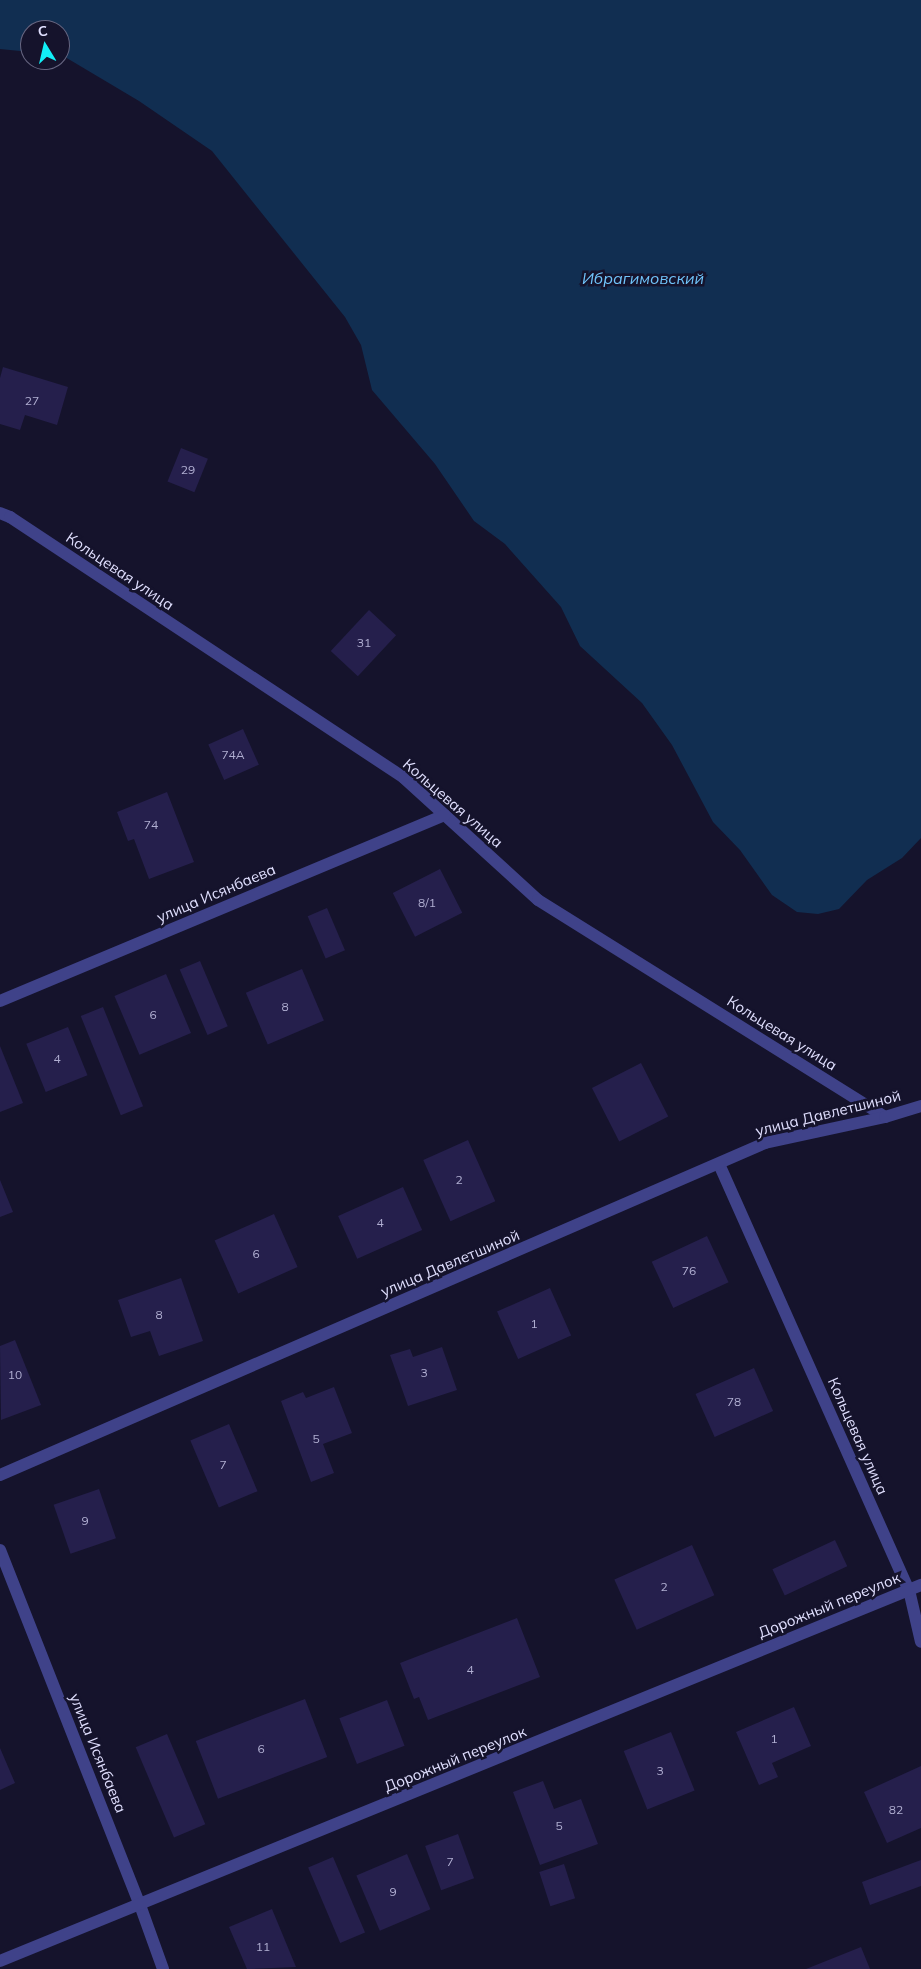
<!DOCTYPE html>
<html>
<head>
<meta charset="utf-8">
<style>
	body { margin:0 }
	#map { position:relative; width:921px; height:1969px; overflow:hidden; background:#15132c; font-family:Mulish,sans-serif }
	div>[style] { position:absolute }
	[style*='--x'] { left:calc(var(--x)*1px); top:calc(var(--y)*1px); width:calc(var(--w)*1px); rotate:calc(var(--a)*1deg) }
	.water>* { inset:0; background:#112e51 }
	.building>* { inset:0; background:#251f4c; transform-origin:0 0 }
	.minor>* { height:12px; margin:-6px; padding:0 6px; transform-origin:6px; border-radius:6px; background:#3f4289 }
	span { translate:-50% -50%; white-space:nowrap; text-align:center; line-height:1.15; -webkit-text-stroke:5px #15132c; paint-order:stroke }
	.number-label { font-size:12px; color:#b1afd2 }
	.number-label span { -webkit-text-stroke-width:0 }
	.street-label { font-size:15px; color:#e0dffe }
	.water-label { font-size:16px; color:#70c4fa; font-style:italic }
	.north { position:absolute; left:20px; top:20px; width:50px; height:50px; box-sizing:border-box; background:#15132c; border:1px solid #666580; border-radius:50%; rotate:351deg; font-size:14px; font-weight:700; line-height:20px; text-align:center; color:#e0dffe }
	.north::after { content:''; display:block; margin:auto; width:18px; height:22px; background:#12eff7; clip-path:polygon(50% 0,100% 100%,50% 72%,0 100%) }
</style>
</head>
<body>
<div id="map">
	<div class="water">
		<div style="clip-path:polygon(0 0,921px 0,921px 838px,902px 858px,867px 880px,839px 909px,818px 914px,797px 912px,772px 895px,740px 850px,713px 822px,672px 745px,642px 703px,580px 646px,561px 607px,505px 544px,474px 521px,435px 464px,372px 390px,361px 345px,345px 317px,212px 151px,139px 101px,60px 54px,60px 30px,30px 30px,30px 52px,0 49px)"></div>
	</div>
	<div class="building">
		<div style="clip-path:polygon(3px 367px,68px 387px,57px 425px,25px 415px,20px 430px,0 424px,0 378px)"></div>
		<div style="left:181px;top:448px;width:29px;height:36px;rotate:22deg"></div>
		<div style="left:369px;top:610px;width:37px;height:56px;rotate:43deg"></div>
		<div style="left:243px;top:729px;width:39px;height:38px;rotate:66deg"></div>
		<div style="clip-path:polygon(167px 792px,194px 862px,149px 879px,134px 839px,128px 841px,117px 812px)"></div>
		<div style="left:440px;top:869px;width:49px;height:53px;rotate:63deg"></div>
		<div style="left:327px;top:908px;width:46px;height:21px;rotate:67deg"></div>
		<div style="left:200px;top:961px;width:71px;height:22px;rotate:67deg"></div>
		<div style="left:302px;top:969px;width:56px;height:61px;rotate:67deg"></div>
		<div style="left:166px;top:974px;width:64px;height:56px;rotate:67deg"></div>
		<div style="left:103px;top:1007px;width:107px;height:24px;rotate:68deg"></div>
		<div style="left:68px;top:1027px;width:52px;height:45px;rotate:68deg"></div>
		<div style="clip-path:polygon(0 1046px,23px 1103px,0 1112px)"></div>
		<div style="left:641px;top:1063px;width:60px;height:55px;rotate:63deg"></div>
		<div style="left:468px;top:1140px;width:67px;height:49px;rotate:66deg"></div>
		<div style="clip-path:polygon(0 1180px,13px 1212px,0 1217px)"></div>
		<div style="left:403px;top:1187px;width:47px;height:71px;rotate:66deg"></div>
		<div style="left:274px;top:1214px;width:58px;height:65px;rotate:66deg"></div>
		<div style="left:707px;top:1236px;width:51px;height:61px;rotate:65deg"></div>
		<div style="clip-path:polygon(181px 1278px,203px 1341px,159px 1356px,150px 1331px,131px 1337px,118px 1300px)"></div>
		<div style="left:550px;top:1288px;width:52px;height:58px;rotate:66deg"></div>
		<div style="clip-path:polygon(15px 1340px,41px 1405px,1px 1420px,0 1346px)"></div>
		<div style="clip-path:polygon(442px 1347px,457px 1390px,408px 1406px,390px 1355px,410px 1349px,413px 1357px)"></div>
		<div style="left:754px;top:1368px;width:47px;height:64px;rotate:66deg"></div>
		<div style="clip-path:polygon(334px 1387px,352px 1433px,323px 1444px,334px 1473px,311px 1482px,281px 1401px,303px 1392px,306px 1398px)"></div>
		<div style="left:229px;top:1424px;width:73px;height:42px;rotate:67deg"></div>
		<div style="left:99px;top:1489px;width:52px;height:48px;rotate:71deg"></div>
		<div style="left:835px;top:1540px;width:29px;height:69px;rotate:65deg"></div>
		<div style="left:692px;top:1545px;width:55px;height:85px;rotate:66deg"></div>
		<div style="clip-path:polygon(517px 1618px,540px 1677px,428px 1720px,419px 1697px,414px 1699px,400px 1663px)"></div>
		<div style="left:305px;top:1699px;width:62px;height:117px;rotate:69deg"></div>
		<div style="left:387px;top:1700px;width:49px;height:51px;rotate:69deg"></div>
		<div style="clip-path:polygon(794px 1707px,811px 1746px,772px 1763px,778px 1777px,759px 1785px,736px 1732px)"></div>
		<div style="left:671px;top:1732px;width:63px;height:51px;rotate:68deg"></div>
		<div style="left:167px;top:1734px;width:98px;height:34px;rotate:67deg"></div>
		<div style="clip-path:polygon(0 1748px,15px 1783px,0 1790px)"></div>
		<div style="clip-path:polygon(921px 1766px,921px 1828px,887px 1843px,864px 1792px)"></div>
		<div style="clip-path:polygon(543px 1781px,554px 1809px,581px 1799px,598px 1844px,540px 1865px,513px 1792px)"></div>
		<div style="left:458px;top:1834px;width:47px;height:35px;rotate:70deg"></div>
		<div style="left:407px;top:1854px;width:60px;height:55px;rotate:67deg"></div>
		<div style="left:333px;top:1857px;width:82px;height:27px;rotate:67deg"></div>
		<div style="clip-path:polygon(921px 1860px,921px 1886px,870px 1905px,862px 1882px)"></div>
		<div style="left:564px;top:1864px;width:36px;height:26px;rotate:72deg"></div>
		<div style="clip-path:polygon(272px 1909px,296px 1967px,247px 1969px,229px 1927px)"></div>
		<div style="clip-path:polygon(861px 1947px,870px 1969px,806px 1969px)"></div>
	</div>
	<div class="minor">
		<div style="--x:0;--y:513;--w:11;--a:22"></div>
		<div style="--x:10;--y:517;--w:473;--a:33.5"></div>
		<div style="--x:404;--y:778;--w:181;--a:42.3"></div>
		<div style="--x:538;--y:900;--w:409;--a:32"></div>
		<div style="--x:0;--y:1001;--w:482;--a:-22.7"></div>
		<div style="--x:719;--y:1164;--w:466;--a:66"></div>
		<div style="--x:909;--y:1590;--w:53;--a:77"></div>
		<div style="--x:0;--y:1475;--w:834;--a:-23.46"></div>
		<div style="--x:765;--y:1143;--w:123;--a:-12.2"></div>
		<div style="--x:885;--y:1117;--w:38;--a:-17"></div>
		<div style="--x:0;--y:1550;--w:382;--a:68.5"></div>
		<div style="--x:140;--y:1905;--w:68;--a:70.2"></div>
		<div style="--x:0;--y:1961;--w:995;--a:-22.21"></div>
	</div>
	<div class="number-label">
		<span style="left:32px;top:401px">27</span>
		<span style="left:188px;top:470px">29</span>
		<span style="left:364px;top:643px">31</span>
		<span style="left:233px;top:755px">74А</span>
		<span style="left:151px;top:825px">74</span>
		<span style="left:427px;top:903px">8/1</span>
		<span style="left:285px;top:1007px">8</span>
		<span style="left:153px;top:1015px">6</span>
		<span style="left:57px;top:1059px">4</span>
		<span style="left:459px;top:1180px">2</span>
		<span style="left:380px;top:1223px">4</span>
		<span style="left:256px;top:1254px">6</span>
		<span style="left:689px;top:1271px">76</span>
		<span style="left:159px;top:1315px">8</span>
		<span style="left:534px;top:1324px">1</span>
		<span style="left:424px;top:1373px">3</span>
		<span style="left:15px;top:1375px">10</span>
		<span style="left:734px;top:1402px">78</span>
		<span style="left:316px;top:1439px">5</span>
		<span style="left:223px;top:1465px">7</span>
		<span style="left:85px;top:1521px">9</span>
		<span style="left:664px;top:1587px">2</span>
		<span style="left:470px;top:1670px">4</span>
		<span style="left:774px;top:1739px">1</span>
		<span style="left:261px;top:1749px">6</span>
		<span style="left:660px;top:1771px">3</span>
		<span style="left:896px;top:1810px">82</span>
		<span style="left:559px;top:1826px">5</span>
		<span style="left:450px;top:1862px">7</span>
		<span style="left:393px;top:1892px">9</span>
		<span style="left:263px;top:1947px">11</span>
	</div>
	<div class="street-label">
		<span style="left:120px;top:571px;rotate:34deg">Кольцевая улица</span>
		<span style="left:453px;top:803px;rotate:41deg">Кольцевая улица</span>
		<span style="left:216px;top:893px;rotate:-23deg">улица Исянбаева</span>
		<span style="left:782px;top:1033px;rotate:32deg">Кольцевая улица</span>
		<span style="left:828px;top:1113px;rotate:-14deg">улица Давлетшиной</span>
		<span style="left:450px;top:1263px;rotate:-23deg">улица Давлетшиной</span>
		<span style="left:858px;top:1436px;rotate:66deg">Кольцевая улица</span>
		<span style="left:829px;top:1605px;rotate:-22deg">Дорожный переулок</span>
		<span style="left:98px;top:1753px;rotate:68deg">улица Исянбаева</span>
		<span style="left:455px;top:1759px;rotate:-22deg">Дорожный переулок</span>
	</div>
	<div class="water-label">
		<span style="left:643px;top:278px">Ибрагимовский</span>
	</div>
	<div class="north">С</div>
</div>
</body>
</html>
